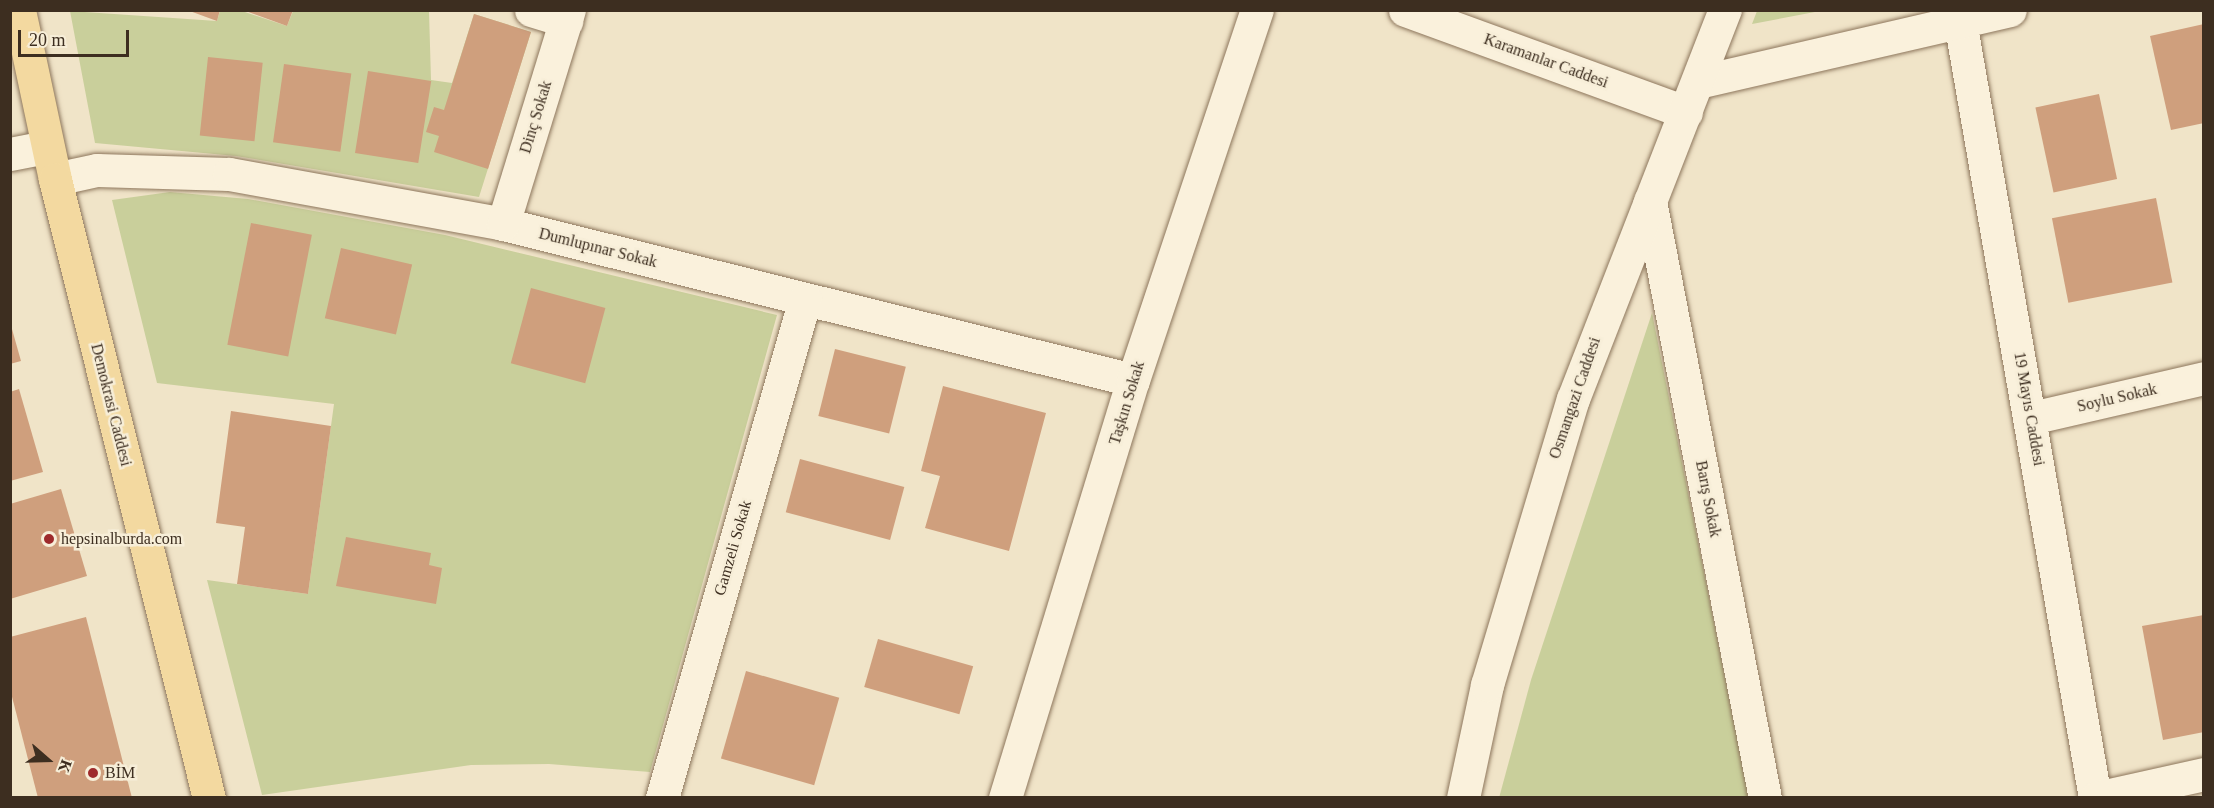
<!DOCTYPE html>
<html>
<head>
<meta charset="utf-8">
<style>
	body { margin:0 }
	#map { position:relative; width:2214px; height:808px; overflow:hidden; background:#f0e4c8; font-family:"Times New Roman",serif }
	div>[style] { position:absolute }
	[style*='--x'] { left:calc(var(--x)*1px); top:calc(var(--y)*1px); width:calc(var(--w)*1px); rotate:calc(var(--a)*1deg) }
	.green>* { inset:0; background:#c9cf9b }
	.building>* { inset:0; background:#cf9f7d; transform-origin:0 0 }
	.roads { filter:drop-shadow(0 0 2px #8d765c) drop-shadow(0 0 2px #8d765c) }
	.minor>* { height:33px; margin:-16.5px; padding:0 16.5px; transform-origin:16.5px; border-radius:16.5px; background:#faf1dc }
	.major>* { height:33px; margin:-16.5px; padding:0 16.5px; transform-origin:16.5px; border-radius:16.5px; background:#f3d9a0 }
	.dots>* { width:16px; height:16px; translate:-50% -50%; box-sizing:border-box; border:3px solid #f7eed8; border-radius:50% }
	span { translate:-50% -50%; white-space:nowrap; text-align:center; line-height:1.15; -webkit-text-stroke:5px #f7eed8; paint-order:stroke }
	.street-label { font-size:16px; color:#3d2e20 }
	.poi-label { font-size:16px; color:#3d2e20 }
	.left { translate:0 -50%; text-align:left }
	.frame { position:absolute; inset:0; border:12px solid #3d2e20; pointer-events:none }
	.north { position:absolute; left:18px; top:730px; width:60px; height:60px; -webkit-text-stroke:4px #f7eed8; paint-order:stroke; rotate:110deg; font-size:16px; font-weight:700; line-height:24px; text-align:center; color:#3d2e20 }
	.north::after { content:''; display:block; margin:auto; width:21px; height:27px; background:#3d2e20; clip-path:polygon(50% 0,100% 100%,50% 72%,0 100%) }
	.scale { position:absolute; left:18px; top:30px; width:111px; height:27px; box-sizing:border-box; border:3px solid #3d2e20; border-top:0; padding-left:8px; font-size:18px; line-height:21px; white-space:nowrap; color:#3d2e20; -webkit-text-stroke:4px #f7eed8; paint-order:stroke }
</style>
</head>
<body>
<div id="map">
	<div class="green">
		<div style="clip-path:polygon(70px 11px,217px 21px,220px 11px,242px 11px,287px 26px,293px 11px,429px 11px,431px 80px,452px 83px,474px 14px,531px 32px,479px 197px,236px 156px,95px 143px)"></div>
		<div style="clip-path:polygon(1757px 11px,1757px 10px,1820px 11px,1752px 24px)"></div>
		<div style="clip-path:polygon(170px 192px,248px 199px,445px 235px,777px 315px,650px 772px,549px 764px,471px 765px,262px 795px,207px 580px,308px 594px,334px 404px,157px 383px,112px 200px)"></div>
		<div style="clip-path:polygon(1652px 313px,1749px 797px,1499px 798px,1531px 680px)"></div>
	</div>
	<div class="building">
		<div style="clip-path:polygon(187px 10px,220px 10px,217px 21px)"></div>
		<div style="clip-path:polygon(243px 10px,293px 10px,287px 26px)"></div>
		<div style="clip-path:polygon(474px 14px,531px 32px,488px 169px,434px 152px,439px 136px,426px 132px,434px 107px,444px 110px)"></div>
		<div style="clip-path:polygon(2204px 24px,2204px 123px,2171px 130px,2150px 36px)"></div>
		<div style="left:208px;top:57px;width:55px;height:79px;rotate:6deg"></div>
		<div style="left:284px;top:64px;width:68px;height:79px;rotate:8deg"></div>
		<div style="left:368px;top:71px;width:64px;height:83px;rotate:9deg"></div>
		<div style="left:2099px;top:94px;width:87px;height:65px;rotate:78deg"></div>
		<div style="left:2156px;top:198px;width:86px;height:106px;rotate:79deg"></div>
		<div style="left:251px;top:223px;width:62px;height:124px;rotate:11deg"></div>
		<div style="left:341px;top:248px;width:73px;height:72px;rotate:13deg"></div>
		<div style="left:531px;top:288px;width:77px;height:78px;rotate:15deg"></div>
		<div style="clip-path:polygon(10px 322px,21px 361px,10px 364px)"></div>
		<div style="left:835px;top:349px;width:73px;height:69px;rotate:14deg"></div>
		<div style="clip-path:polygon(943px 386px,1046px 413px,1009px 551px,925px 528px,940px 476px,921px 471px)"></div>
		<div style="clip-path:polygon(19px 389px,43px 472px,10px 481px,10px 392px)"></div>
		<div style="clip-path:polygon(231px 411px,331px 426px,308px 594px,237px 584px,245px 527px,216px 523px)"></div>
		<div style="left:800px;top:459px;width:108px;height:55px;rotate:15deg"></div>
		<div style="clip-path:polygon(61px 489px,87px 576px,10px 599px,10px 504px)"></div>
		<div style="clip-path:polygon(346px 537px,431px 553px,429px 565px,442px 568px,436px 604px,336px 586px)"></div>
		<div style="clip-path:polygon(2204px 615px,2204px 732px,2163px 740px,2142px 626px)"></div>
		<div style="clip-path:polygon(86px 617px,132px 798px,38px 798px,10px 689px,10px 637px)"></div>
		<div style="left:878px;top:639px;width:99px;height:50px;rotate:16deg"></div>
		<div style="left:746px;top:671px;width:97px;height:91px;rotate:16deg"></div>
	</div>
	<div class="roads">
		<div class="minor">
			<div style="--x:531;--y:10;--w:37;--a:17"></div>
			<div style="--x:1405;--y:10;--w:299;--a:20"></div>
			<div style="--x:1960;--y:21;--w:789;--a:80.14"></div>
			<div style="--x:1698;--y:82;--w:320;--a:-13"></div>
			<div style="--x:10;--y:154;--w:38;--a:-11"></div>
			<div style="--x:55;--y:179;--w:43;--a:-12.1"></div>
			<div style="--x:97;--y:170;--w:132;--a:1.7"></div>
			<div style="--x:229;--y:174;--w:279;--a:10.3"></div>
			<div style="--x:503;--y:224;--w:649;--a:13.91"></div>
			<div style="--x:1650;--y:201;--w:608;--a:79.1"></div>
			<div style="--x:503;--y:224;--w:224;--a:-72.9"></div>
			<div style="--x:2031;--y:418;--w:178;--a:-13"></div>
			<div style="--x:662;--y:798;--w:519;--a:-74.01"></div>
			<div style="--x:1005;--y:798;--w:437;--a:-73"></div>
			<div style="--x:1133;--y:380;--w:390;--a:-71.5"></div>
			<div style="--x:1463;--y:798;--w:116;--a:-78"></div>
			<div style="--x:1487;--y:685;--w:299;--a:-73.3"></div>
			<div style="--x:1573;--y:399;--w:418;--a:-68.7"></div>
			<div style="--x:2096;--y:798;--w:111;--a:-12.5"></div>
		</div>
		<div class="major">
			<div style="--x:19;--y:10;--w:173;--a:78"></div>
			<div style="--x:55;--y:179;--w:638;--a:76.03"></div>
		</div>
	</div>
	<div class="dots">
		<div style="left:49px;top:539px;background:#9e2a2b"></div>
		<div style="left:93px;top:773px;background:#9e2a2b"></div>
	</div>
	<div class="street-label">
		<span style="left:1546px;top:61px;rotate:20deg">Karamanlar Caddesi</span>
		<span style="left:536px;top:117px;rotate:-73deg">Dinç Sokak</span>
		<span style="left:598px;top:248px;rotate:14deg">Dumlupınar Sokak</span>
		<span style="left:1575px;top:398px;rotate:-71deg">Osmangazi Caddesi</span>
		<span style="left:2117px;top:398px;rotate:-13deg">Soylu Sokak</span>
		<span style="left:1127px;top:403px;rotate:-73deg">Taşkın Sokak</span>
		<span style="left:111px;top:405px;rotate:76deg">Demokrasi Caddesi</span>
		<span style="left:2029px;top:409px;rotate:80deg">19 Mayıs Caddesi</span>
		<span style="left:1708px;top:499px;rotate:79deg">Barış Sokak</span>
		<span style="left:733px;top:548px;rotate:-74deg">Gamzeli Sokak</span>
	</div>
	<div class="poi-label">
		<span class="left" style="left:61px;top:539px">hepsinalburda.com</span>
		<span class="left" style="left:105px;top:773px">BİM</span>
	</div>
	<div class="frame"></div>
	<div class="north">K</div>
	<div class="scale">20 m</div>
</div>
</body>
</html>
